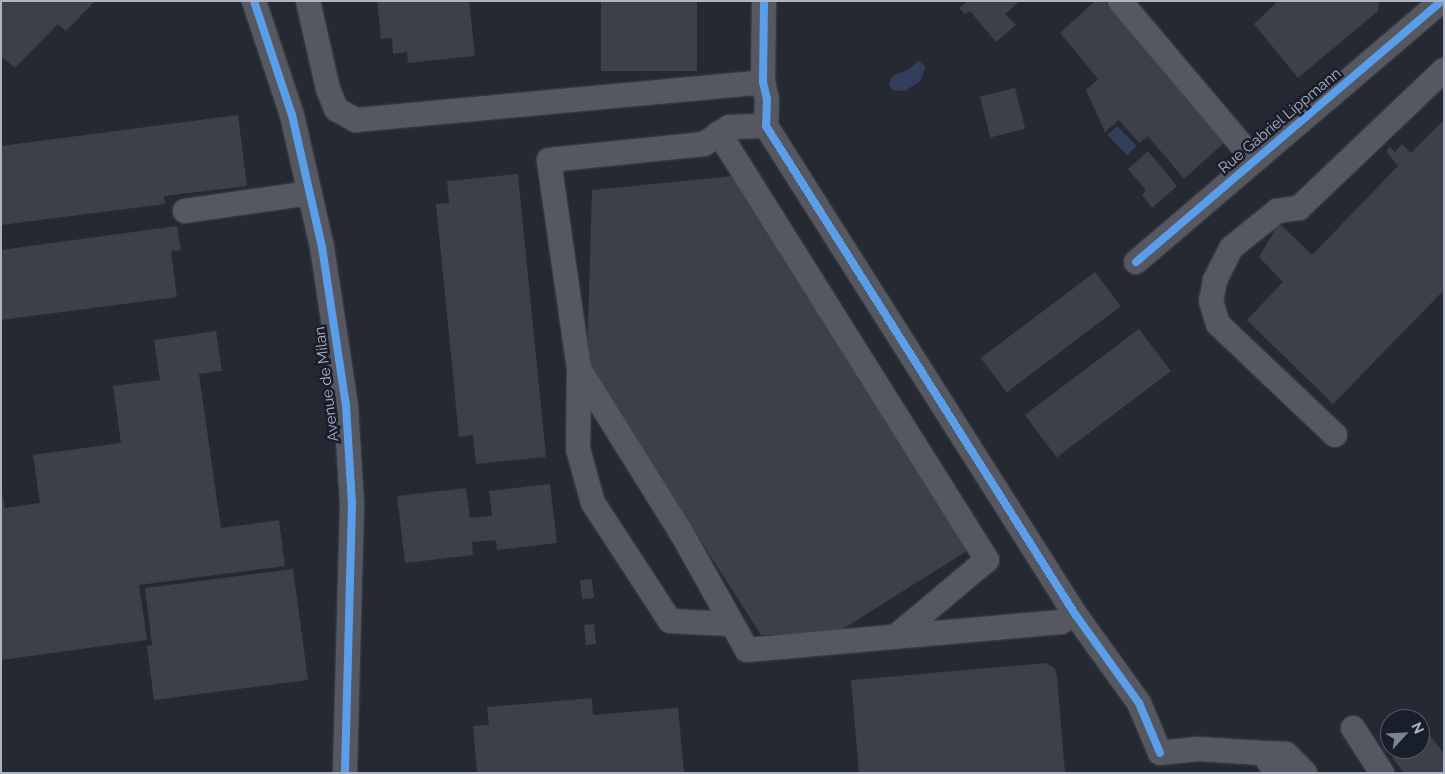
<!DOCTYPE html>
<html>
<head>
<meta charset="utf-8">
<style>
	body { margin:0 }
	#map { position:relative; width:1445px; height:774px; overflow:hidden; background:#252932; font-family:Raleway,sans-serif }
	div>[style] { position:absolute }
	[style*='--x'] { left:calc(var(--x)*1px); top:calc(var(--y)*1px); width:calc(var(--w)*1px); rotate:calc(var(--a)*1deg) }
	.water>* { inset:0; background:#323e5b; transform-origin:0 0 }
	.building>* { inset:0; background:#3d4048; transform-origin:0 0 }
	.roads { filter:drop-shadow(0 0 1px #42454c) drop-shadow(0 0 1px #42454c) }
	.minor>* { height:24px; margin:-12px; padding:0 12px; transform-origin:12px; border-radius:12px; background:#555860 }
	.cycleway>* { height:8px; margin:-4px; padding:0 4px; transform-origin:4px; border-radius:4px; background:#5a9eea }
	span { translate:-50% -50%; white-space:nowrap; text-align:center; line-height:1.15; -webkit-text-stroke:5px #191e2c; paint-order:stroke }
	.street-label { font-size:15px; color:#aeb3c4 }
	.frame { position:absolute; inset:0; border:2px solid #aeb3c4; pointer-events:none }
	.north { position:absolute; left:1380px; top:709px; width:50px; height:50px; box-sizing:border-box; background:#191e2c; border:1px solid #555a69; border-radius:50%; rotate:65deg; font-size:14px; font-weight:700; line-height:20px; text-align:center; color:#aeb3c4 }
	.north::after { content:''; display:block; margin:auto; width:18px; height:22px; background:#7e8391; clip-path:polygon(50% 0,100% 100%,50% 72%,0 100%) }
</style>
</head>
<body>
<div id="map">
	<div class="water">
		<div style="clip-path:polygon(918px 61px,926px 66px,920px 81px,905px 91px,892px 90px,889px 84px,892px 76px,910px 69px)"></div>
		<div style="left:1117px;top:126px;width:28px;height:13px;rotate:46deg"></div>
	</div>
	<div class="building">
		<div style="clip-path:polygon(1px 1px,95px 1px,66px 31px,58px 24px,15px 68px,1px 56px)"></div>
		<div style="clip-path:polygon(377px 1px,469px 1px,475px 56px,408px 63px,407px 52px,393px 54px,392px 38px,381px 39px)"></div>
		<div style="left:601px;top:1px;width:96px;height:70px"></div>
		<div style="clip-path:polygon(968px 1px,1020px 1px,1005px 14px,1016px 25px,996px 42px,970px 11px,965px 14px,959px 8px)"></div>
		<div style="clip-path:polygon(1095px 1px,1105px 1px,1225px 142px,1184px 179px,1148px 136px,1139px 143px,1119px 120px,1105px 132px,1086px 90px,1098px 79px,1060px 33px)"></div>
		<div style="clip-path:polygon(1278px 1px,1379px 1px,1378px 11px,1298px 78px,1254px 24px)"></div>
		<div style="left:1015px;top:88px;width:42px;height:36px;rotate:76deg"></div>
		<div style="clip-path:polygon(238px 115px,247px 186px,164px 196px,165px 204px,1px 225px,1px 146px)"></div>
		<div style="clip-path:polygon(1444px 120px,1444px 290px,1333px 404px,1247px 320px,1283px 282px,1259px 257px,1279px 223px,1312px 255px,1398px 166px,1386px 151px,1390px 147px,1395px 152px,1402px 144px,1411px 153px)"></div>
		<div style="clip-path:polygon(1148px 151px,1177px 186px,1152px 208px,1142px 195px,1146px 190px,1128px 169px)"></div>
		<div style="clip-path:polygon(518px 174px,546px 457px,476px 464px,473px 435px,459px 437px,436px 204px,449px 203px,447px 181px)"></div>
		<div style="clip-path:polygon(733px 176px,970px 549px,838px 632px,761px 635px,587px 362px,592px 190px)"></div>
		<div style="clip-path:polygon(177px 226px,181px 250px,171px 251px,177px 297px,1px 320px,1px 250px)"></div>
		<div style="left:1095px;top:272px;width:43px;height:143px;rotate:53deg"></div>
		<div style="left:1139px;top:329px;width:53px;height:143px;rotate:53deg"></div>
		<div style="clip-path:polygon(216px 331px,222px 371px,199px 374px,221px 528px,279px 520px,285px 566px,139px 585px,147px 640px,1px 660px,1px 488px,5px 508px,40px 503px,33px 455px,121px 443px,113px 386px,160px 380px,154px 340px)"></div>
		<div style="clip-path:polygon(550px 484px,557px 543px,497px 550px,496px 540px,472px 542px,473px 555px,405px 563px,397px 496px,466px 488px,470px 518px,492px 516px,489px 491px)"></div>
		<div style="clip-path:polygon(293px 569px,308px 680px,154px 700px,147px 646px,152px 645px,145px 588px)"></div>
		<div style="left:592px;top:579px;width:19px;height:12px;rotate:84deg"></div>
		<div style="left:594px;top:624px;width:20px;height:10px;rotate:84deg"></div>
		<div style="clip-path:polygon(1047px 663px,1055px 669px,1057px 677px,1065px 773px,859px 773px,851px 680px)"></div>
		<div style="clip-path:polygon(592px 698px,593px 715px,678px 708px,684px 773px,477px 773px,473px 726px,489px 725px,487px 707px)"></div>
		<div style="clip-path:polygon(1427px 731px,1444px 754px,1444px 773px,1404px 773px,1392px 757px,1403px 749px,1420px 749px,1420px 736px)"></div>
	</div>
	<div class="roads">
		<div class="minor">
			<div style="--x:254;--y:1;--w:120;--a:71.6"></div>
			<div style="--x:292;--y:115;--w:135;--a:77.2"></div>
			<div style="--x:322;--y:247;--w:161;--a:81.4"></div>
			<div style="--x:346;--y:406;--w:97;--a:86.5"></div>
			<div style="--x:352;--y:503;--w:270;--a:91.5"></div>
			<div style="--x:308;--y:1;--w:90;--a:77.2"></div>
			<div style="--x:328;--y:89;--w:22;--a:68"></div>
			<div style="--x:336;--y:109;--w:23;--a:29"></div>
			<div style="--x:356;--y:120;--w:409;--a:-5.3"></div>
			<div style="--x:764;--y:1;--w:81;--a:90.7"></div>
			<div style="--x:763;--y:82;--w:18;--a:77"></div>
			<div style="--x:767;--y:100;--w:26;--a:92"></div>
			<div style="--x:766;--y:126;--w:578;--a:57.66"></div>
			<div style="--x:1075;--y:614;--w:110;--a:54.3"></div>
			<div style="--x:1139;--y:703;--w:54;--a:67.2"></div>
			<div style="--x:1120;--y:1;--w:209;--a:49.8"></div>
			<div style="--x:719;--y:133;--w:504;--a:57.89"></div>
			<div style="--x:987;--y:560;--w:120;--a:140.1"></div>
			<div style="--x:185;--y:211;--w:126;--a:-8.2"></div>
			<div style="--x:1136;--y:262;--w:402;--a:-40.5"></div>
			<div style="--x:579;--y:369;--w:211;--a:-98.2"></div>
			<div style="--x:549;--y:160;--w:156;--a:-5.9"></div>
			<div style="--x:704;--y:144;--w:30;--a:-34"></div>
			<div style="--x:729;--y:127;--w:37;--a:-2"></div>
			<div style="--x:1335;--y:435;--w:161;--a:-136.5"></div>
			<div style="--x:1218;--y:324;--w:24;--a:-107"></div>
			<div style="--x:1211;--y:301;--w:21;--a:-79"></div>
			<div style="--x:1215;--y:280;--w:36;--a:-63"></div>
			<div style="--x:1231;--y:248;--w:59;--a:-38.8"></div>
			<div style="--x:1277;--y:211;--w:22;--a:-8"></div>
			<div style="--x:1299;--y:208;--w:200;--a:-43.6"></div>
			<div style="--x:731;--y:624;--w:61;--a:-177.2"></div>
			<div style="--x:670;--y:621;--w:141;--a:-123.1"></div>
			<div style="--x:593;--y:503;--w:56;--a:-105.5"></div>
			<div style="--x:578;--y:449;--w:80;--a:-89.3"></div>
			<div style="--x:579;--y:369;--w:192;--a:58"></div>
			<div style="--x:681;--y:532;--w:135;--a:60.8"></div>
			<div style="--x:747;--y:650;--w:315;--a:-5.1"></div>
			<div style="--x:1061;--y:622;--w:16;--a:-30"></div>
			<div style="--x:1353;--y:728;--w:54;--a:57.2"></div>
			<div style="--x:1160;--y:753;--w:38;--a:-6"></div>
			<div style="--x:1198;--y:749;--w:65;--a:3.5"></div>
			<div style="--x:1263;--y:753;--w:24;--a:57"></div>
			<div style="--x:1263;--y:753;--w:23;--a:2"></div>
			<div style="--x:1286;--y:754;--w:27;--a:45"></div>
		</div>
	</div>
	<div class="cycleway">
		<div style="--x:254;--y:1;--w:120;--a:71.6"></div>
		<div style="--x:292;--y:115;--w:135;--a:77.2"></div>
		<div style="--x:322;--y:247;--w:161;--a:81.4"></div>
		<div style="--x:346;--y:406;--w:97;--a:86.5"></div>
		<div style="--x:352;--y:503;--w:270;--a:91.5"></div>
		<div style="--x:764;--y:1;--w:81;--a:90.7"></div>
		<div style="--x:763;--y:82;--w:18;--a:77"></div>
		<div style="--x:767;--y:100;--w:26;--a:92"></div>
		<div style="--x:766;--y:126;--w:578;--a:57.66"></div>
		<div style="--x:1075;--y:614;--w:110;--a:54.3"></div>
		<div style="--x:1139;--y:703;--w:54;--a:67.2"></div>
		<div style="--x:1136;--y:262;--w:402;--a:-40.5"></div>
	</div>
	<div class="street-label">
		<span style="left:1280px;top:121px;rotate:-40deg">Rue Gabriel Lippmann</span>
		<span style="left:327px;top:384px;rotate:-97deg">Avenue de Milan</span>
	</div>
	<div class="frame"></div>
	<div class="north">N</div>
</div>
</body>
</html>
